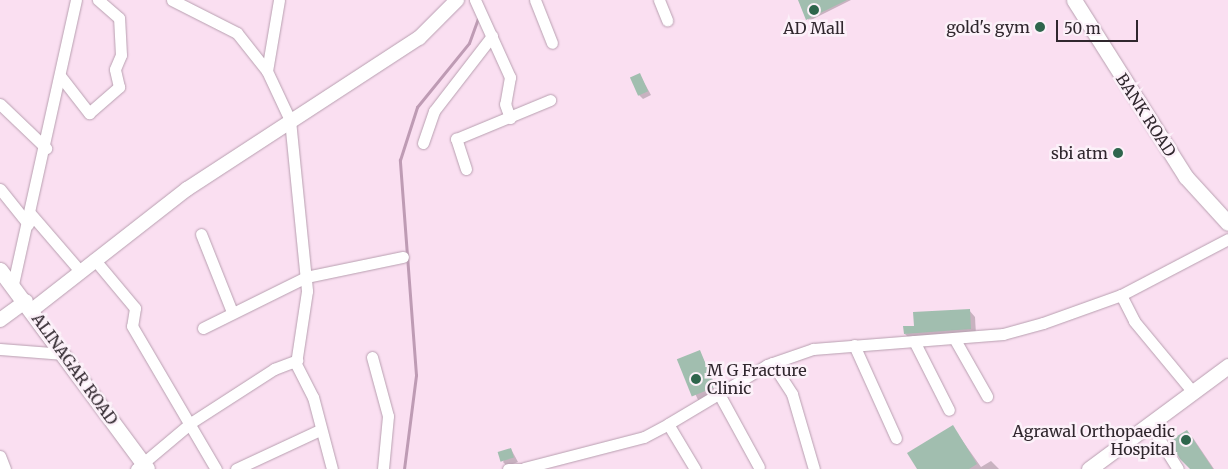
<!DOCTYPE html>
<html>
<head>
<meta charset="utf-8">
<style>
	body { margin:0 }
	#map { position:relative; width:1228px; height:469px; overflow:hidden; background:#fadff1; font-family:Merriweather,serif }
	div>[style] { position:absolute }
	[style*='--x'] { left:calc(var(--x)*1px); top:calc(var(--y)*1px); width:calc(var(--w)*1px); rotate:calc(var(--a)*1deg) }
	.shadow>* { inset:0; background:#0003; transform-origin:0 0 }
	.stream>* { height:3px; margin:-1.5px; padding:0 1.5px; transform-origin:1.5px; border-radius:1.5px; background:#be9bb4 }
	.building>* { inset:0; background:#a1beaf; transform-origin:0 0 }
	.roads { filter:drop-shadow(0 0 1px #b89fb0) drop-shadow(0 0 1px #b89fb0) }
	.minor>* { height:11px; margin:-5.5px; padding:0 5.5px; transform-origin:5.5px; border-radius:5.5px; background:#fff }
	.tertiary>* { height:14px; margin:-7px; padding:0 7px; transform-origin:7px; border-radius:7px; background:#fff }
	.secondary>* { height:15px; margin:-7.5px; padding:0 7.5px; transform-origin:7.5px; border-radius:7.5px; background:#fff }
	.dots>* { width:14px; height:14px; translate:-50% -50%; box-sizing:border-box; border:2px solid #fcf1f9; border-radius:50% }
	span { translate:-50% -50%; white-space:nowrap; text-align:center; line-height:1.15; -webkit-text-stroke:5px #fcf1f9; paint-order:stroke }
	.poi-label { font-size:16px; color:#30272e }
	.right { translate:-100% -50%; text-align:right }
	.left { translate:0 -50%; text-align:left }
	.street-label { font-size:16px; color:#30272e }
	.scale { position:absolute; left:1056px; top:20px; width:82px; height:22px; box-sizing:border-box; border:2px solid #30272e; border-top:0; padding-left:6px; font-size:15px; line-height:18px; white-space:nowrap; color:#30272e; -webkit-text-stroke:4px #fcf1f9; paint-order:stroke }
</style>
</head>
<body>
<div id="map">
	<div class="shadow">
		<div style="clip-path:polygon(799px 0,851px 0,809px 21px)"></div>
		<div style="clip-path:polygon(640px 75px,651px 95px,643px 99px,639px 95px)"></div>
		<div style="clip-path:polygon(969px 310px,975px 317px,976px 335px,911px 340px,905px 334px)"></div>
		<div style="left:700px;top:352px;width:47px;height:22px;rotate:65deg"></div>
		<div style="clip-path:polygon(952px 426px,981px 467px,991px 461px,999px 469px,919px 469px)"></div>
		<div style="clip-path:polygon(1187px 431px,1193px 438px,1214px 469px,1191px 469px)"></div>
		<div style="clip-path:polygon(511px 449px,518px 462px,507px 466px,503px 462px)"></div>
	</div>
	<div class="stream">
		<div style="--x:404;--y:469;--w:95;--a:-82.7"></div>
		<div style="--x:416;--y:375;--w:216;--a:-94.3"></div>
		<div style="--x:400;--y:160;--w:56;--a:-72.2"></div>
		<div style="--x:417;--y:107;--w:82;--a:-50.9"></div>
		<div style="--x:469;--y:43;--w:29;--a:-70"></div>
	</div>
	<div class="building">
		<div style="clip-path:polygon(798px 0,847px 0,806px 20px)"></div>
		<div style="left:640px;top:73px;width:20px;height:11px;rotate:66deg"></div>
		<div style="clip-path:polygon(970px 309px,971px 329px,904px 334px,903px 326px,914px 326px,913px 312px)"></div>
		<div style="left:700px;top:350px;width:40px;height:25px;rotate:68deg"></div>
		<div style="clip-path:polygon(953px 425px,977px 464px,969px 469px,917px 469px,907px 453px)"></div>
		<div style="clip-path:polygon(1187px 430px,1213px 469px,1190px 469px,1180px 459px,1169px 441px)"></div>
		<div style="left:511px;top:448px;width:10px;height:14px;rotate:73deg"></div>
	</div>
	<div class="roads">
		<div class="minor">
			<div style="--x:172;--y:0;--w:73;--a:26.9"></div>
			<div style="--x:237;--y:33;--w:48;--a:51.7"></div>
			<div style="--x:267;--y:71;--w:54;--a:64.9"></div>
			<div style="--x:290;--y:120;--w:172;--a:84.3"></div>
			<div style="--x:307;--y:291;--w:74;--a:98.6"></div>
			<div style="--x:296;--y:364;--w:37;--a:63"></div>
			<div style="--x:313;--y:397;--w:74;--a:75.2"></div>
			<div style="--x:475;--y:0;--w:85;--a:65.6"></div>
			<div style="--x:510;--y:77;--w:27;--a:100"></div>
			<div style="--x:505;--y:104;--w:15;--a:70"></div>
			<div style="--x:535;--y:0;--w:46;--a:68.4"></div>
			<div style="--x:659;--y:0;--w:22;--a:68"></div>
			<div style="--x:267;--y:71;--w:72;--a:-80.4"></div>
			<div style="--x:61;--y:77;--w:46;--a:52.1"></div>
			<div style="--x:89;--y:113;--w:40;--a:-41"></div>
			<div style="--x:119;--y:87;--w:18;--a:-103"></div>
			<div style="--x:115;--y:69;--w:15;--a:-67"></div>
			<div style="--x:121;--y:55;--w:37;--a:-93"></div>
			<div style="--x:119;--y:18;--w:28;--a:-139"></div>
			<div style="--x:0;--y:104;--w:64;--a:43.7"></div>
			<div style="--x:423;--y:143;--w:34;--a:-71"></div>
			<div style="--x:434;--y:111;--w:95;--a:-52.3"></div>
			<div style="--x:466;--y:169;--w:32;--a:-108"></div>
			<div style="--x:456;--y:139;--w:102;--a:-22.5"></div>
			<div style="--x:0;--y:189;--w:45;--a:51.3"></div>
			<div style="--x:30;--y:213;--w:77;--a:49.2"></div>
			<div style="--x:201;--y:234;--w:84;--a:68.3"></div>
			<div style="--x:94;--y:259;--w:64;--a:50.1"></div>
			<div style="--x:135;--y:308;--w:18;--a:99"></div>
			<div style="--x:132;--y:326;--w:166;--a:59.6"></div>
			<div style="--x:13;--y:284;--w:291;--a:-77.5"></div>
			<div style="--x:1121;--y:295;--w:29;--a:63"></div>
			<div style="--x:1134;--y:321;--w:91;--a:50.4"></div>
			<div style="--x:203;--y:328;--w:115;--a:-26.3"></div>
			<div style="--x:306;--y:277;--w:99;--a:-11.7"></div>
			<div style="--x:954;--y:338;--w:67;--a:60.4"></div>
			<div style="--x:914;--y:341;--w:77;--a:63.1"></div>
			<div style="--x:854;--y:345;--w:102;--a:65.7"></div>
			<div style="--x:0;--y:349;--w:64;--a:4.5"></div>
			<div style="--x:372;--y:357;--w:61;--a:74.8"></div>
			<div style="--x:388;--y:416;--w:53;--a:95.4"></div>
			<div style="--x:772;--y:363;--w:37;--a:57"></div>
			<div style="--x:792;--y:394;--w:78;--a:73.7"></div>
			<div style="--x:719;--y:394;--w:83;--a:61.3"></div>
			<div style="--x:1149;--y:423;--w:54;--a:57.8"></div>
			<div style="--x:0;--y:456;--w:14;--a:69"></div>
			<div style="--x:524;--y:468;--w:124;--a:-14.5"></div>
			<div style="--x:644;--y:437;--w:27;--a:-28"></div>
			<div style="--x:136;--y:469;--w:73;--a:-40"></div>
			<div style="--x:192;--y:422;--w:98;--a:-32.9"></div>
			<div style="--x:274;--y:369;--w:25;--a:-21"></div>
			<div style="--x:236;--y:469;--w:90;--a:-24.9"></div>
			<div style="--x:508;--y:469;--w:17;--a:0"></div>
			<div style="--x:695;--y:469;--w:52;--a:-121"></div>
			<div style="--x:668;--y:424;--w:115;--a:-30.8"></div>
			<div style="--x:767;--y:365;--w:49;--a:-19.2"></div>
			<div style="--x:813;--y:349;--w:191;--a:-4.5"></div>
			<div style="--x:1003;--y:334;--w:41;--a:-15.4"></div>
			<div style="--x:1043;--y:323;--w:83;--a:-19.7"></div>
			<div style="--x:1121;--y:295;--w:121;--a:-27.6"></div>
		</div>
		<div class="tertiary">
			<div style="--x:32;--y:310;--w:197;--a:-38"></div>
			<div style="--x:187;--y:189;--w:277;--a:-33.1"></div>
			<div style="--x:419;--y:38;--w:54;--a:-45"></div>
			<div style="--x:0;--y:320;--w:32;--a:-36"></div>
		</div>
		<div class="secondary">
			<div style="--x:1074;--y:0;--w:209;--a:57.7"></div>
			<div style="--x:1186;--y:177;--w:62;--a:47.6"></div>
			<div style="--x:0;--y:270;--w:247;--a:53.5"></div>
			<div style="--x:1089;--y:469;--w:173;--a:-36.5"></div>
		</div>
	</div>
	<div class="dots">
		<div style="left:814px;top:10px;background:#2e654c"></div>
		<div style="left:1040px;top:27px;background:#2e654c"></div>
		<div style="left:1118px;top:153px;background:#2e654c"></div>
		<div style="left:696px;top:379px;background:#2e654c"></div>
		<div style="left:1186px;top:440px;background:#2e654c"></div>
	</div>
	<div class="poi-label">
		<span class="right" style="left:1030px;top:27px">gold's gym</span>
		<span style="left:814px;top:28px">AD Mall</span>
		<span class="right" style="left:1108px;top:153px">sbi atm</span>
		<span class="left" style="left:707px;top:379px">M G Fracture<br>Clinic</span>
		<span class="right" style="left:1175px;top:440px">Agrawal Orthopaedic<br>Hospital</span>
	</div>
	<div class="street-label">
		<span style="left:1146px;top:115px;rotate:57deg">BANK ROAD</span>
		<span style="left:75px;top:369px;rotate:54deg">ALINAGAR ROAD</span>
	</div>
	<div class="scale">50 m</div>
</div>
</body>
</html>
